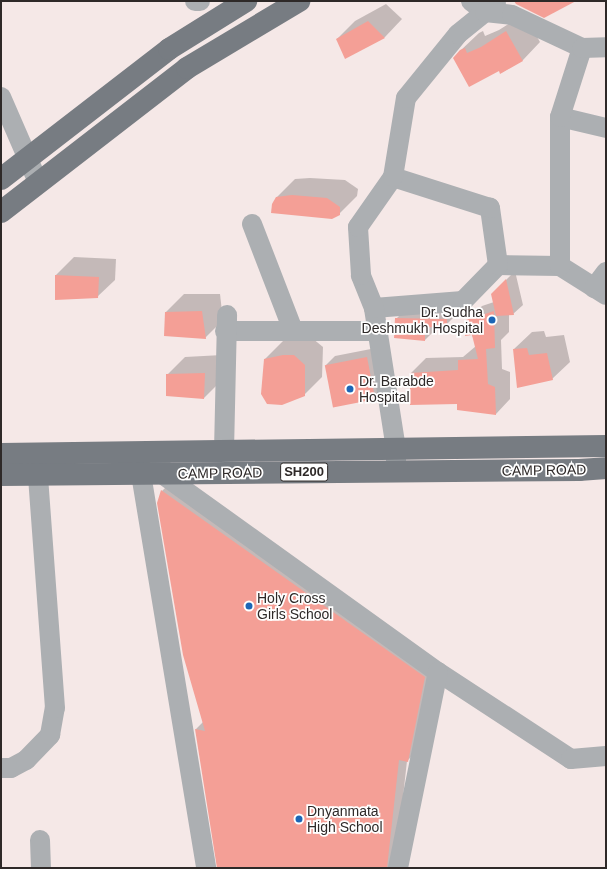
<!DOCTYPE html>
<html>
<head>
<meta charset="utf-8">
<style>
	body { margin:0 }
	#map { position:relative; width:607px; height:869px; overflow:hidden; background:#f5e8e7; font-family:Helvetica,sans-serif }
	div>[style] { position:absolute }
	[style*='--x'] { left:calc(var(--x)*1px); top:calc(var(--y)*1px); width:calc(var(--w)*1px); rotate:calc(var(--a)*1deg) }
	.shadow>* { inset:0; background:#0003 }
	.building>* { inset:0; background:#f49f96; transform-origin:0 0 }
	.minor>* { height:20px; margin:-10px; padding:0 10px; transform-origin:10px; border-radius:10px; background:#acafb2 }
	.major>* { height:22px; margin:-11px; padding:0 11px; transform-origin:11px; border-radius:11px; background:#777c82 }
	.dots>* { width:11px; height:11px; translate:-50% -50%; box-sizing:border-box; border:2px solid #fff; border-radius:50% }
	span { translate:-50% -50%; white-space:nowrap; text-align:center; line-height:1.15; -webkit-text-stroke:3.5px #fff; paint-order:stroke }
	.shield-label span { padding:1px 3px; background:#fff; border:1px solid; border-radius:3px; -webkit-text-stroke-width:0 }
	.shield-label { font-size:13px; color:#2e2928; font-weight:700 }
	.poi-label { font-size:14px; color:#2e2928 }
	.right { translate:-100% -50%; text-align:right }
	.left { translate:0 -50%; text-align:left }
	.street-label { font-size:14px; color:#2e2928 }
	.frame { position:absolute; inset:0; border:2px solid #2e2928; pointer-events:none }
</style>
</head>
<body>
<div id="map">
	<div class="shadow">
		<div style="clip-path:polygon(386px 4px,402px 19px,385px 37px,345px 57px,337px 39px,355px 21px)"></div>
		<div style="clip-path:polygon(524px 14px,540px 42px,523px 60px,501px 73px,499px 70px,460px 51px,479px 33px,483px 31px,485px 36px,499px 30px)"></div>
		<div style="clip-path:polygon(310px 178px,345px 180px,358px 189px,357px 196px,339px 214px,277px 197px,295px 179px)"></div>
		<div style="clip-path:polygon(74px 257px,116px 259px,115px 280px,97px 297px,56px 299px,56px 275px)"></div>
		<div style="clip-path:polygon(515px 271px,523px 305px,513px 314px,509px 315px,509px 332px,501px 340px,502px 369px,510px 372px,510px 399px,496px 414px,458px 403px,411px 373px,426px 358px,463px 357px,476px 346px,467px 321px,482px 306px,494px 302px,492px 294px)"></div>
		<div style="clip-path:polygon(184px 294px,220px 294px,223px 320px,205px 338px,166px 312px)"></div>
		<div style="clip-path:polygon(414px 301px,465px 306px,447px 324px,440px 325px,425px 340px,396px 319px)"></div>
		<div style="clip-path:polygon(544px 331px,546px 337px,564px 335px,570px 362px,552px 379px,514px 349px,532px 332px)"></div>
		<div style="clip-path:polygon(312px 338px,323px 347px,322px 377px,304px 395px,265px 359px,283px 341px)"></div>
		<div style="clip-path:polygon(376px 348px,384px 388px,374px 398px,326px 365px,335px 356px)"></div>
		<div style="clip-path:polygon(222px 355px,222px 380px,204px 398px,167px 395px,167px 375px,185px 357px)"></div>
		<div style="clip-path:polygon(172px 481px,434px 667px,417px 751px,407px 761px,395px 868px,218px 868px,196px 729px,203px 722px,158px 503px,162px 491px)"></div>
	</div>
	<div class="building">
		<div style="clip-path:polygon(514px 1px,576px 1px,544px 18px,516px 4px)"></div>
		<div style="clip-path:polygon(368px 21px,385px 38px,345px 59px,336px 39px)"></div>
		<div style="clip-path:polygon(506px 31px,523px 61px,500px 74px,499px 71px,469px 87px,453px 58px,460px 50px,465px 48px,467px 53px,481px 47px)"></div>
		<div style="clip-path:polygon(292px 195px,327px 198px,340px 207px,340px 215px,332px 219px,271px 213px,272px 204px,276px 197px)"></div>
		<div style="clip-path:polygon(55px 275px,99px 277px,98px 298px,55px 300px)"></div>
		<div style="clip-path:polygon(506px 279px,514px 315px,496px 316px,491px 294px)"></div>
		<div style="clip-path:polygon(202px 311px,206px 339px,164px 336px,165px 312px)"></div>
		<div style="clip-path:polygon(494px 311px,495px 348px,486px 349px,488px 384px,495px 387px,496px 415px,457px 410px,457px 404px,410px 405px,410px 373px,458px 370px,458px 360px,478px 359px,472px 335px,465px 336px,466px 320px)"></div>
		<div style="clip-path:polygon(395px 318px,447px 319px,447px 325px,425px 328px,425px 341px,394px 338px)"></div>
		<div style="clip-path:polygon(527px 348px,529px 355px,547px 353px,553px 380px,517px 388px,513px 349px)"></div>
		<div style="clip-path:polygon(283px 355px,294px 355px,305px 365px,305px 396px,282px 405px,267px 404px,261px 394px,264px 359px)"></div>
		<div style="left:367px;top:357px;width:43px;height:43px;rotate:79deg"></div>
		<div style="clip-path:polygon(205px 373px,204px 399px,166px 396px,166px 374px)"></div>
		<div style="clip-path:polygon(161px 490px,425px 677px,408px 762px,399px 760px,387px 868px,217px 868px,195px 729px,205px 731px,183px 655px,157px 503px)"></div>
	</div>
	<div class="minor">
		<div style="--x:195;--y:1;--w:5;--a:0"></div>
		<div style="--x:471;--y:1;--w:18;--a:38"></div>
		<div style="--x:485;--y:12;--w:14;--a:-39"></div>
		<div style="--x:1;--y:97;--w:93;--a:66.5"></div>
		<div style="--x:560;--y:117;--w:47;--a:13.4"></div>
		<div style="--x:252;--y:224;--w:114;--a:68.9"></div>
		<div style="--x:498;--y:265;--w:62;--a:0.9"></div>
		<div style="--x:560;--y:266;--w:54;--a:32.2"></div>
		<div style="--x:560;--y:266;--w:149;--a:-90"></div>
		<div style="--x:560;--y:117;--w:72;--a:-72.3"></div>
		<div style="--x:594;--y:288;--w:20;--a:-53"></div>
		<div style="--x:374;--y:308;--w:89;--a:-4.5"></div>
		<div style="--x:463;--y:301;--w:50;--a:-45.8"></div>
		<div style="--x:498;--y:265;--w:58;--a:-98"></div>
		<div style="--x:490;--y:208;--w:102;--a:-162.3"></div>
		<div style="--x:225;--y:331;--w:152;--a:0"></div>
		<div style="--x:224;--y:451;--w:136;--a:-88.7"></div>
		<div style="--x:140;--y:457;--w:17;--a:87"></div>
		<div style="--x:141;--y:474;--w:399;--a:80.6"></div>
		<div style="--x:161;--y:465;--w:9;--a:84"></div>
		<div style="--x:162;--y:474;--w:340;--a:35.7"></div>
		<div style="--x:438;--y:672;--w:159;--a:33.2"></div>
		<div style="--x:571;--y:759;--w:35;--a:-5"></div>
		<div style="--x:396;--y:465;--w:16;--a:-90"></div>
		<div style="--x:396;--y:449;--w:143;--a:-98.9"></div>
		<div style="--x:374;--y:308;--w:35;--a:-112"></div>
		<div style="--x:361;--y:275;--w:48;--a:-93.6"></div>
		<div style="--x:358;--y:227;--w:61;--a:-55"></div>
		<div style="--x:393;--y:177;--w:80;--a:-80.7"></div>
		<div style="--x:406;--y:98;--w:82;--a:-50.9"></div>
		<div style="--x:458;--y:34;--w:35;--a:-39"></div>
		<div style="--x:485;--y:12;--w:27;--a:6"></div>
		<div style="--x:512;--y:15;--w:77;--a:25.2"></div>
		<div style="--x:582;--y:48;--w:24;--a:-2"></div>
		<div style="--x:1;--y:768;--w:10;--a:0"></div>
		<div style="--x:11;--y:768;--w:17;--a:-28"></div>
		<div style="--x:26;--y:760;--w:35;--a:-46"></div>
		<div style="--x:50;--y:735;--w:27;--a:-80"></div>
		<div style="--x:55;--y:708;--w:235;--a:-94.2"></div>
		<div style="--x:40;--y:840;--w:28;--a:88"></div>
		<div style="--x:398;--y:868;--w:200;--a:-78.5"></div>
	</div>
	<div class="major">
		<div style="--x:1;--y:179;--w:212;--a:-37.7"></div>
		<div style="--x:169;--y:49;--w:91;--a:-31.9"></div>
		<div style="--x:1;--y:212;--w:235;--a:-37.7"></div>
		<div style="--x:187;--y:68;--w:131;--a:-30.9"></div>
		<div style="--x:1;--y:454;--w:605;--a:-0.76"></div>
		<div style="--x:1;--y:475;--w:578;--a:-0.5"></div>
		<div style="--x:579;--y:470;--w:27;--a:-4"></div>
	</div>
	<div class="dots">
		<div style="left:492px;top:320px;background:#1c66b6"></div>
		<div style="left:350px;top:389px;background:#1c66b6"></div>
		<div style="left:249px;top:606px;background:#1c66b6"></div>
		<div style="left:299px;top:819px;background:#1c66b6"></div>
	</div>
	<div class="shield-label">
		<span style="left:304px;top:472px">SH200</span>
	</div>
	<div class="poi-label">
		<span class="right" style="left:483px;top:320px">Dr. Sudha<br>Deshmukh Hospital</span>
		<span class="left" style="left:359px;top:389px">Dr. Barabde<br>Hospital</span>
		<span class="left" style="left:257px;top:606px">Holy Cross<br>Girls School</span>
		<span class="left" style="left:307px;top:819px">Dnyanmata<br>High School</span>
	</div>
	<div class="street-label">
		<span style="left:544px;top:470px;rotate:-1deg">CAMP ROAD</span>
		<span style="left:220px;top:473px;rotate:-1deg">CAMP ROAD</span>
	</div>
	<div class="frame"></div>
</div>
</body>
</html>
